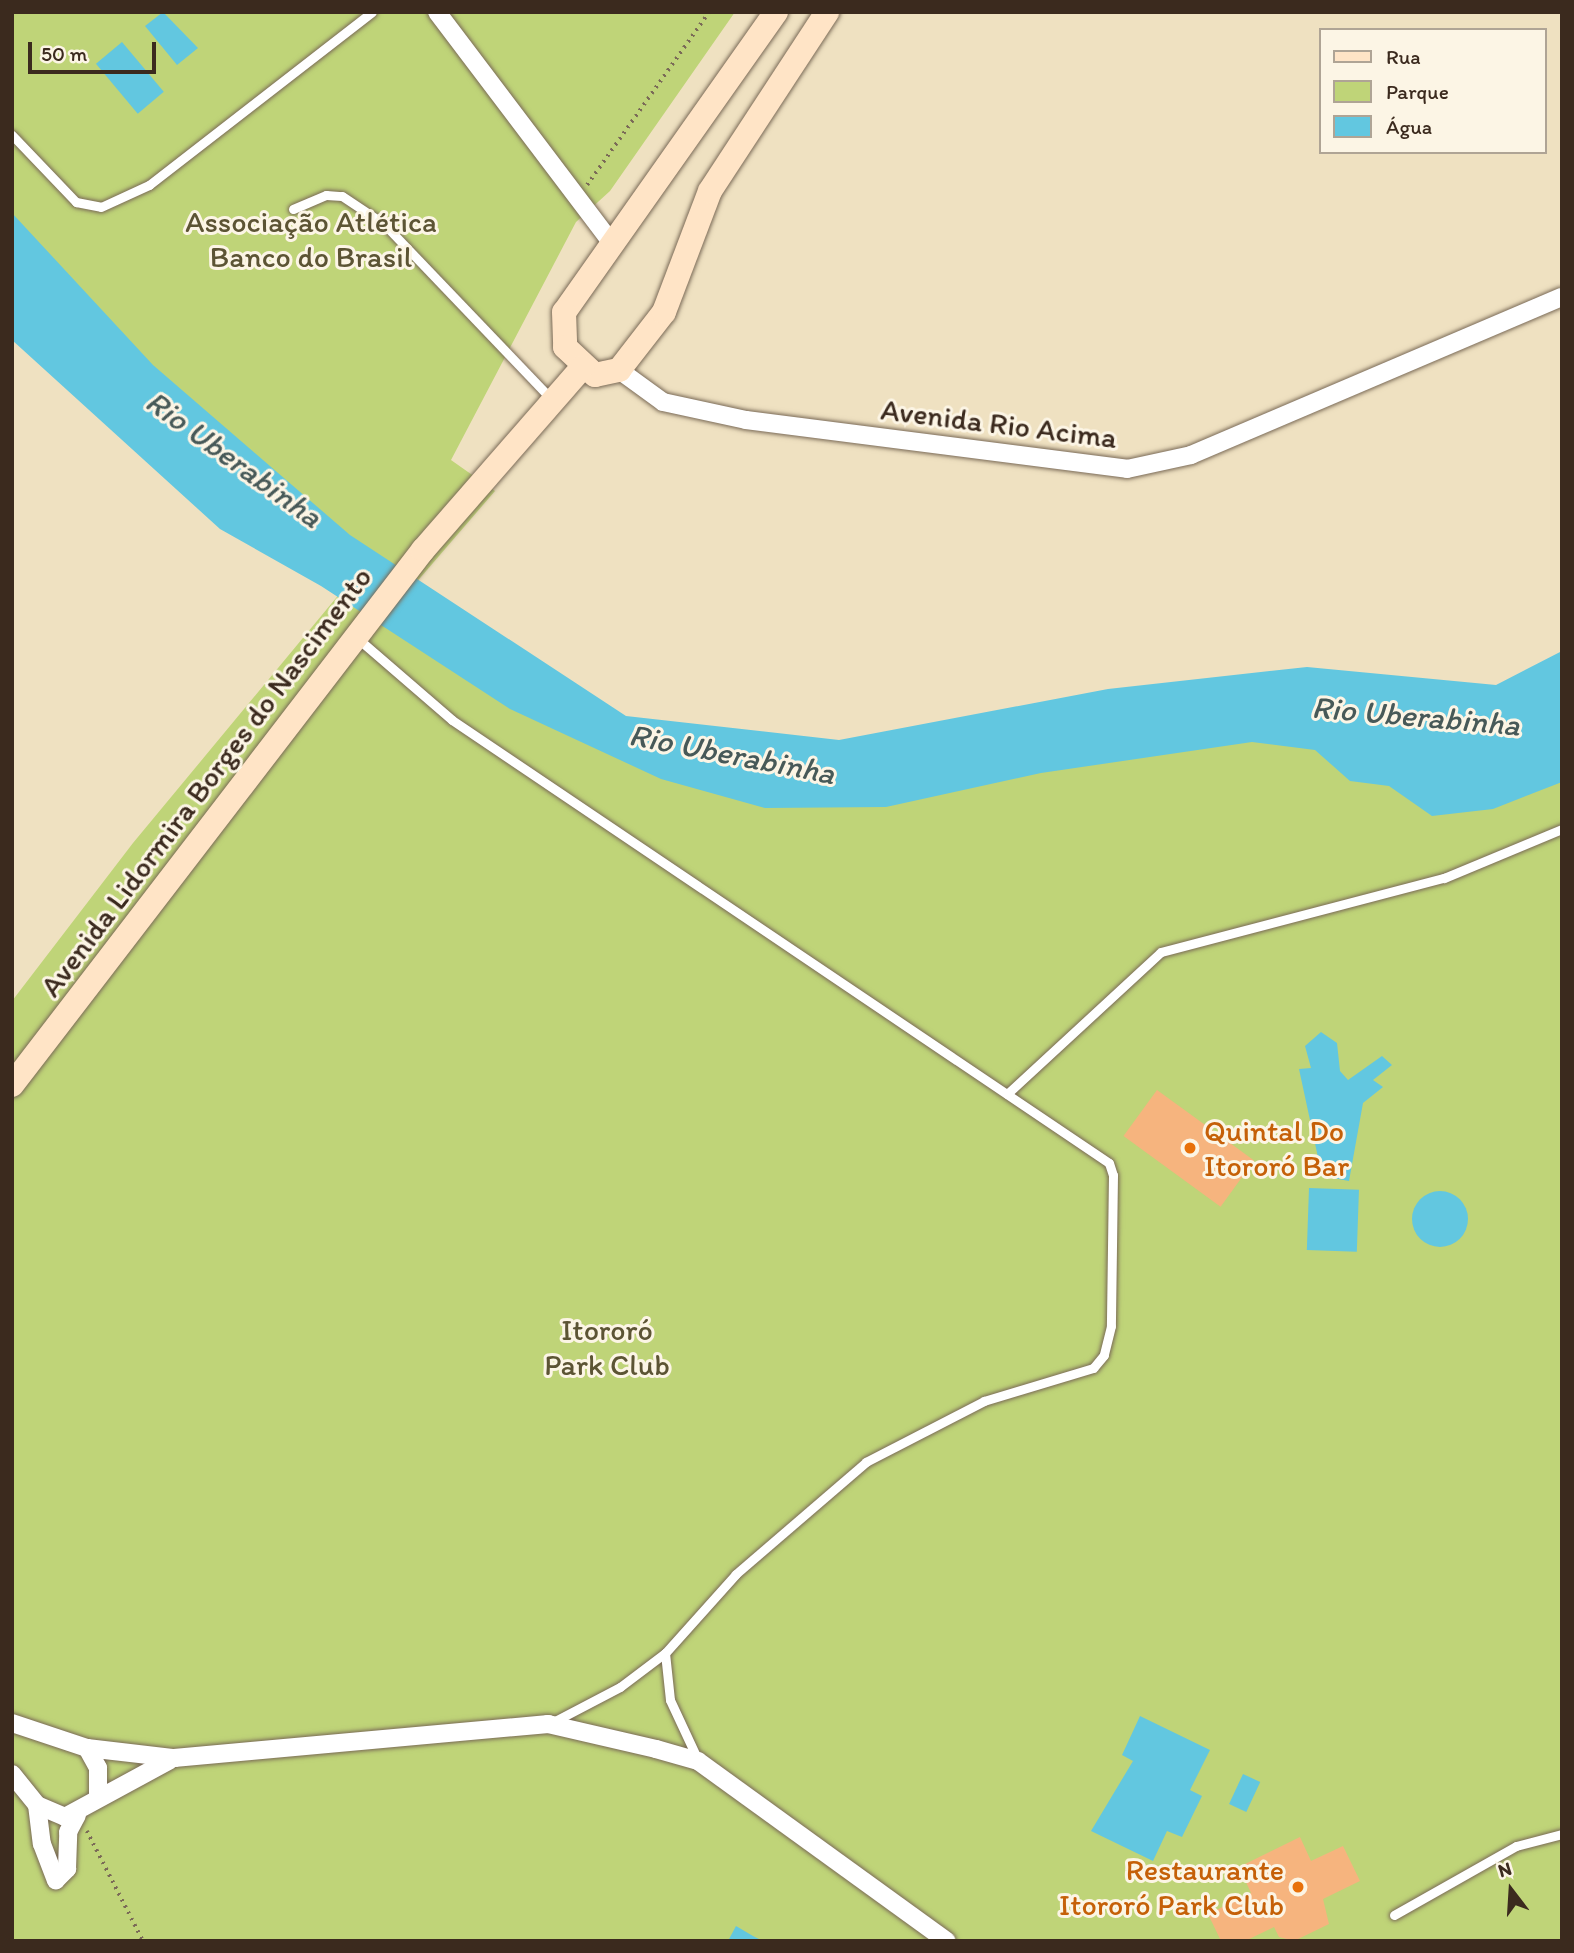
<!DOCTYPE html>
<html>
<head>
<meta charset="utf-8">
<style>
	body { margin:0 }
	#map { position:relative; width:1574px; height:1953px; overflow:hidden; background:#efe1c1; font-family:Itim,sans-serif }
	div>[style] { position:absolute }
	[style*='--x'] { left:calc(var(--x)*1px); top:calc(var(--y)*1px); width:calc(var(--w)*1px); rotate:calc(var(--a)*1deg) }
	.green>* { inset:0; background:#bfd478 }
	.water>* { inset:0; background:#62c7e0; transform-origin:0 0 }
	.round { border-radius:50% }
	.building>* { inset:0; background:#f6b47e; transform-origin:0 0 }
	.path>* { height:3.5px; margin-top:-1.75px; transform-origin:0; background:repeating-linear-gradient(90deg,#7a6a57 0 2px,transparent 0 7px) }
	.roads { filter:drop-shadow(0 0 2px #7a6a57) drop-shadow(0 0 2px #7a6a57) }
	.lane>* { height:9px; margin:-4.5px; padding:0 4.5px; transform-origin:4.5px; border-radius:4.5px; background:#fff }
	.street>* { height:18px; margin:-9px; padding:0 9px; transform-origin:9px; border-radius:9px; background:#fff }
	.secondary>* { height:24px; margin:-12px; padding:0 12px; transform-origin:12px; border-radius:12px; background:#ffe4c6 }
	.dots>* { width:19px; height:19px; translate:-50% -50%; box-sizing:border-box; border:4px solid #fcf5e5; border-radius:50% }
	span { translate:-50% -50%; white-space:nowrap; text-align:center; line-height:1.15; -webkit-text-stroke:6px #fcf5e5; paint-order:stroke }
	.park-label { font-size:30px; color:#5c5434 }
	.street-label { font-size:30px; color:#3b2a1e }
	.food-label { font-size:30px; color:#c56008 }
	.left { translate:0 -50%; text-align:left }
	.right { translate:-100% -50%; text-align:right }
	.water-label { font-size:32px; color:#475958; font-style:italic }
	.frame { position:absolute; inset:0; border:14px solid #3b2a1e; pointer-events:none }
	.legend { position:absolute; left:1319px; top:28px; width:228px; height:126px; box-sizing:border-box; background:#fcf5e5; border:2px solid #afa495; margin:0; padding:9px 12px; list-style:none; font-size:21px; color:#3b2a1e }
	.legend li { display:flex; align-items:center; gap:14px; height:35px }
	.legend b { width:35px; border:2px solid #afa495 }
	.north { position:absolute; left:1476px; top:1855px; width:70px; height:70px; -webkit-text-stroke:5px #fcf5e5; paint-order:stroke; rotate:343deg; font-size:19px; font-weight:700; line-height:28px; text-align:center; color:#3b2a1e }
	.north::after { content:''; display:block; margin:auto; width:24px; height:32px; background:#3b2a1e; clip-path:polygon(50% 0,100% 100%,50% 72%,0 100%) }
	.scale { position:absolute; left:28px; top:42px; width:128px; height:32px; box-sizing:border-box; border:4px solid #3b2a1e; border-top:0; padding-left:9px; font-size:21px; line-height:24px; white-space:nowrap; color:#3b2a1e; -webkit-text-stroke:5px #fcf5e5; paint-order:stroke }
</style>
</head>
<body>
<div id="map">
	<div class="green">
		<div style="clip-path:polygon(12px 12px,735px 12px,610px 191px,576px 222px,451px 460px,495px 491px,408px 592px,631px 748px,1113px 744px,1562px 722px,1562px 1941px,12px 1941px,12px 1001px,133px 843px,365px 563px,12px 263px)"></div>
	</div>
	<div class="water">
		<div style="clip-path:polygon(163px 12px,198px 48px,177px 65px,145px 26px)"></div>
		<div style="left:122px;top:42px;width:65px;height:34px;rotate:50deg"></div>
		<div style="clip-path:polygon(12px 213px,153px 365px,350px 535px,626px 716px,839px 740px,1108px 689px,1307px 667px,1496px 685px,1562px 651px,1562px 782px,1493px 809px,1432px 816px,1389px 786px,1350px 781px,1315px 750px,1252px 742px,1041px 773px,886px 807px,765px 808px,661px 779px,510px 709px,321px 586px,220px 529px,12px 340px)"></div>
		<div style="clip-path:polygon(1321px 1032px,1337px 1043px,1340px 1071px,1348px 1080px,1382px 1056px,1392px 1065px,1373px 1080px,1383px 1087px,1363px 1103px,1349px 1181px,1322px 1176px,1299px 1069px,1311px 1068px,1305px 1046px)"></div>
		<div style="left:1309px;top:1188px;width:50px;height:62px;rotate:2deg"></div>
		<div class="round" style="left:1412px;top:1191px;width:56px;height:56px"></div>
		<div style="clip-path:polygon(1140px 1716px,1210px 1750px,1190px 1790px,1202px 1796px,1182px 1837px,1167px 1831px,1153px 1861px,1091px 1831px,1133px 1761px,1122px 1755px)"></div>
		<div style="left:1243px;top:1774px;width:19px;height:33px;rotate:25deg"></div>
		<div style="clip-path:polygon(736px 1926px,753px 1936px,763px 1941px,728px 1941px)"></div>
	</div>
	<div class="building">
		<div style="left:1157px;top:1090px;width:120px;height:57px;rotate:36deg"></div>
		<div style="clip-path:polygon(1300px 1837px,1311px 1861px,1343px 1846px,1360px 1881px,1323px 1899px,1329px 1924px,1294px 1941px,1279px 1937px,1274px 1927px,1245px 1941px,1221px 1941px,1208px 1914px,1251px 1893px,1239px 1867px)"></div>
	</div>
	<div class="path">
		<div style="--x:587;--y:185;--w:212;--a:-54.8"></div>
		<div style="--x:87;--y:1831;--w:123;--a:63"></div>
	</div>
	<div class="roads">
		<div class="lane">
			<div style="--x:12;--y:135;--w:93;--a:46.3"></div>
			<div style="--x:76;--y:202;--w:25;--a:11"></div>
			<div style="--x:101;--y:207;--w:53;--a:-24.6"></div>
			<div style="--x:149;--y:185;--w:282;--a:-37.8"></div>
			<div style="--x:293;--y:209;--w:36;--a:-23"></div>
			<div style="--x:326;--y:195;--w:16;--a:4"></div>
			<div style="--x:342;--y:196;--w:50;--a:33.7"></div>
			<div style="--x:384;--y:224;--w:243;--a:46.3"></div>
			<div style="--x:356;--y:637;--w:127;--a:40.8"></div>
			<div style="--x:452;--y:720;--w:792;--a:33.99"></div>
			<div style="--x:1109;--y:1163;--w:13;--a:72"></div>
			<div style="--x:1113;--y:1175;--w:151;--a:90.8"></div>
			<div style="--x:1111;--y:1326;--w:30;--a:104"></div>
			<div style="--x:1104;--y:1355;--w:17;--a:130"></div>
			<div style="--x:1093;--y:1368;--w:114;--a:163.2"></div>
			<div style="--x:984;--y:1401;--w:133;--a:152.7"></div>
			<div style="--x:866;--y:1462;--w:172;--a:139.3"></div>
			<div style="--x:736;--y:1574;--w:106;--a:131.9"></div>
			<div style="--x:665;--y:1653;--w:56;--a:142.9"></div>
			<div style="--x:620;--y:1687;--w:76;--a:152.4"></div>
			<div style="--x:1007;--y:1094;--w:209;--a:-42.7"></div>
			<div style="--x:1161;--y:952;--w:293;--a:-14.7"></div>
			<div style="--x:1444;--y:878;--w:128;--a:-22.6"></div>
			<div style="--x:665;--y:1653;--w:47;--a:83.9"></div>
			<div style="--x:670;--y:1700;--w:66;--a:65"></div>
			<div style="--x:1394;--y:1915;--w:140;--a:-29.5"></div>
			<div style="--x:1516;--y:1846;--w:48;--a:-14.6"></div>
		</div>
		<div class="street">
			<div style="--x:437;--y:12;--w:292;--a:52.9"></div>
			<div style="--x:619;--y:370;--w:54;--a:36"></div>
			<div style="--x:663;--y:402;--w:85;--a:12.2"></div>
			<div style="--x:746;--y:420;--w:384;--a:7.3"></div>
			<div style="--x:1127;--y:469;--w:66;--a:-12.3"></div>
			<div style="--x:1191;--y:455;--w:403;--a:-23.1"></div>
			<div style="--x:12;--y:1723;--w:79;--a:18.4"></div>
			<div style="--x:87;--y:1748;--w:88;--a:6.6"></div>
			<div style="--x:174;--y:1758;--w:376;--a:-5.2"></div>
			<div style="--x:548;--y:1724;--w:111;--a:13"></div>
			<div style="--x:656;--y:1749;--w:44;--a:15.9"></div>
			<div style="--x:698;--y:1761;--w:307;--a:35.9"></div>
			<div style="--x:87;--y:1748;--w:23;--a:61"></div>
			<div style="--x:98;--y:1768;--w:29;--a:90"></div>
			<div style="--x:12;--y:1774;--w:40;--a:51"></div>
			<div style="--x:37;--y:1805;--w:30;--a:23"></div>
			<div style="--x:65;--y:1817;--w:119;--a:-28.5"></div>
			<div style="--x:37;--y:1805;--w:39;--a:83"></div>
			<div style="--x:42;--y:1844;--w:39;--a:69"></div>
			<div style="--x:56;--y:1880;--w:16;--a:-45"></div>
			<div style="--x:67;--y:1869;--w:37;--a:-88"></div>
			<div style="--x:68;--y:1832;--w:19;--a:-62"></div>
		</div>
		<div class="secondary">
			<div style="--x:776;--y:12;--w:367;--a:125.2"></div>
			<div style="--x:564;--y:312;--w:35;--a:88"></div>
			<div style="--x:565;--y:347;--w:41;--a:43"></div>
			<div style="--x:595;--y:375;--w:25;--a:-12"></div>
			<div style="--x:619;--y:370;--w:73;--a:-52.2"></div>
			<div style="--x:664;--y:312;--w:129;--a:-69.2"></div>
			<div style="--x:710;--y:191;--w:214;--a:-56.8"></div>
			<div style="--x:12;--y:1085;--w:675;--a:-52.47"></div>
			<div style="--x:423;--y:550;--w:242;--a:-48.9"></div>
		</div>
	</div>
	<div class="dots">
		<div style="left:1190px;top:1148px;background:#e8710a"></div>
		<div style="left:1298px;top:1887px;background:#e8710a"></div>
	</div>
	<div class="park-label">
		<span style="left:311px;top:239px">Associação Atlética<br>Banco do Brasil</span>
		<span style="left:607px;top:1347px">Itororó<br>Park Club</span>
	</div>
	<div class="street-label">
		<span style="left:999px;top:424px;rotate:7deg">Avenida Rio Acima</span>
		<span style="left:206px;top:782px;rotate:-53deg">Avenida Lidormira Borges do Nascimento</span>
	</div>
	<div class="food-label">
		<span class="left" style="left:1204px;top:1148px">Quintal Do<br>Itororó Bar</span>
		<span class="right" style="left:1284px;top:1887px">Restaurante<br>Itororó Park Club</span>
	</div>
	<div class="water-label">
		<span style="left:234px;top:459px;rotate:36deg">Rio Uberabinha</span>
		<span style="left:1416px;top:716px;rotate:5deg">Rio Uberabinha</span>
		<span style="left:732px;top:754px;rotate:11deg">Rio Uberabinha</span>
	</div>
	<div class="frame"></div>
	<ul class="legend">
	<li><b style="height:9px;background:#ffe4c6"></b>Rua</li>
	<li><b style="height:19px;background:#bfd478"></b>Parque</li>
	<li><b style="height:19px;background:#62c7e0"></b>Água</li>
	</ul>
	<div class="north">N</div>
	<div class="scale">50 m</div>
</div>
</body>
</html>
